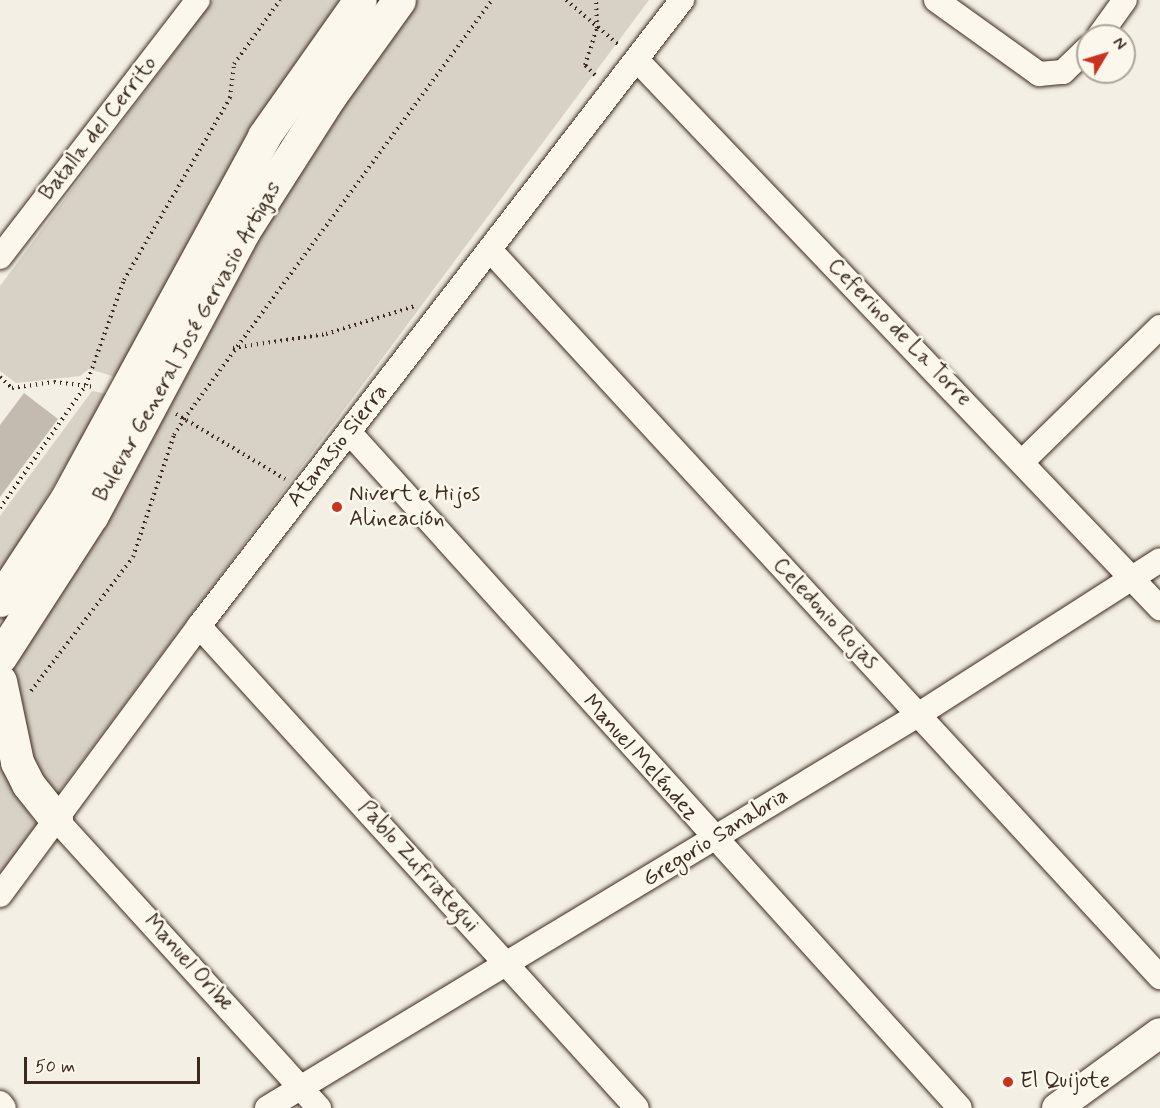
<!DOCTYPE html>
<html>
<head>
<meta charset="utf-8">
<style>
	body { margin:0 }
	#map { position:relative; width:1160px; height:1108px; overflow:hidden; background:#f3efe4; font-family:Mynerve,sans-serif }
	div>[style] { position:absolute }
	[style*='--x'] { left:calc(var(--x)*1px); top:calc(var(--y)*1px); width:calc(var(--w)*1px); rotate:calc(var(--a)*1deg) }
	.green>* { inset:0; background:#d8d1c6 }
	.building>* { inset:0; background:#c3bbb0 }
	.path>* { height:4px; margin-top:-2px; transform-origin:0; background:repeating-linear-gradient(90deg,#3b2a1e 0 1.5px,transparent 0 6px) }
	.roads { filter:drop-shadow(0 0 2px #3b2a1e) drop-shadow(0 0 2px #3b2a1e) }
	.minor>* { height:24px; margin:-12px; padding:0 12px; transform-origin:12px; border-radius:12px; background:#fbf7ec }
	.tertiary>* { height:30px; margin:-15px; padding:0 15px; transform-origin:15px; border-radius:15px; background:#fbf7ec }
	.secondary>* { height:33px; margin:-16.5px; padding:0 16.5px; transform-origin:16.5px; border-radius:16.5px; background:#fbf7ec }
	.dots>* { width:16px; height:16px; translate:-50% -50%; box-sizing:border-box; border:3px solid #fbf7ec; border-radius:50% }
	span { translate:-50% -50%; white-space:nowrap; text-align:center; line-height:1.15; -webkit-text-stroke:5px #fbf7ec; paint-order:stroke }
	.street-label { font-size:22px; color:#3b2a1e }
	.poi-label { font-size:22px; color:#3b2a1e }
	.left { translate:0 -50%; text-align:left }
	.north { position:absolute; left:1076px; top:24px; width:60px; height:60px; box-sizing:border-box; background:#fbf7ec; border:2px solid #aea59a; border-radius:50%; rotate:52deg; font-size:16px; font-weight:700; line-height:24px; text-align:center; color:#3b2a1e }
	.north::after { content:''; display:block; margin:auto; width:21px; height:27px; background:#c8321e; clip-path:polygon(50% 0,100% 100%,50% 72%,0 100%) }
	.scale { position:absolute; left:24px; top:1057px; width:176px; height:27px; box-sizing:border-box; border:3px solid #3b2a1e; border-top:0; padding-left:8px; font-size:18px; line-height:21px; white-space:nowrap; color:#3b2a1e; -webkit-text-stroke:4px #fbf7ec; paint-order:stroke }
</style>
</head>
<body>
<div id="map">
	<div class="green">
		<div style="clip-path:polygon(213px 0,343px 0,119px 378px,89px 369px,80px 376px,16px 383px,0 371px,0 286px)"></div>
		<div style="clip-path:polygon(417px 0,649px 0,57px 795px,38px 782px,15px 694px,14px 662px,295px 176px)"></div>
		<div style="clip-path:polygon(92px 391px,108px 394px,0 575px,0 516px)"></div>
		<div style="clip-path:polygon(0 746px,7px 776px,36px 825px,0 875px)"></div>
	</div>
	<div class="building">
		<div style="clip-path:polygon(24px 393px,58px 419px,0 497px,0 425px)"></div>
	</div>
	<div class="path">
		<div style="--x:566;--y:0;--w:71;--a:40.4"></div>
		<div style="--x:595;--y:75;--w:14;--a:-135"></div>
		<div style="--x:585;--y:65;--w:39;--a:-72"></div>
		<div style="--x:597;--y:28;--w:28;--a:-92"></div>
		<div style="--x:233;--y:348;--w:94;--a:-8.6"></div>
		<div style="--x:326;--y:334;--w:93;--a:-17.5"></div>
		<div style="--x:0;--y:377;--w:16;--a:43"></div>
		<div style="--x:12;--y:388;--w:42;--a:-8.1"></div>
		<div style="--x:54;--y:382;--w:42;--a:6.8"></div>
		<div style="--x:176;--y:414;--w:127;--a:30.8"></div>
		<div style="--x:0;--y:508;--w:150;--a:-55"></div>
		<div style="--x:86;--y:385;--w:112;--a:-70.1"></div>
		<div style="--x:124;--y:280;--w:211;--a:-59.8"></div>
		<div style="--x:230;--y:98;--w:34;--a:-83"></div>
		<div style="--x:234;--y:64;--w:79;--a:-54.3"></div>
		<div style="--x:31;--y:691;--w:168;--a:-52.7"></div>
		<div style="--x:133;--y:557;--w:129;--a:-71.4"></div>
		<div style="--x:174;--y:435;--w:19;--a:-58"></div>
		<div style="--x:184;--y:419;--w:520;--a:-53.68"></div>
	</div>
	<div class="roads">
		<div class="minor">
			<div style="--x:936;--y:0;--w:127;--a:35.7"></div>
			<div style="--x:1039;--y:74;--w:24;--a:-5"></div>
			<div style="--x:1063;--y:72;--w:35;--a:-44"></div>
			<div style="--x:1099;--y:36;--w:44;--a:-54.2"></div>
			<div style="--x:637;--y:60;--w:758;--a:46.34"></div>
			<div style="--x:490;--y:250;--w:989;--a:47.34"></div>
			<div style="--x:0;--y:257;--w:324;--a:-52.4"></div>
			<div style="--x:349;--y:432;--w:911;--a:47.89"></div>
			<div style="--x:1022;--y:462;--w:193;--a:-44.4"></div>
			<div style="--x:199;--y:626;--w:651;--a:47.74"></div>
			<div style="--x:56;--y:819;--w:391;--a:47.7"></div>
			<div style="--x:0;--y:895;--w:335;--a:-53.5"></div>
			<div style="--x:199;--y:626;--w:791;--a:-52.35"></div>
			<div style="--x:0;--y:1103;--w:6;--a:51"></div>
			<div style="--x:267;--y:1108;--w:760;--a:-31.12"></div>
			<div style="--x:918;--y:715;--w:287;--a:-32.6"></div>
		</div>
		<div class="tertiary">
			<div style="--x:1057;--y:1108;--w:127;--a:-36.1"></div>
		</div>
		<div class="secondary">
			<div style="--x:0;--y:600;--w:122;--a:-56.7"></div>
			<div style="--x:67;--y:498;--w:412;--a:-61.4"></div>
			<div style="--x:264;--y:136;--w:166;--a:-54.8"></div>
			<div style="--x:0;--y:657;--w:169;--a:-57.1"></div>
			<div style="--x:92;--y:515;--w:321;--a:-61.9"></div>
			<div style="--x:243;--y:232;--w:161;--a:-57.4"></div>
			<div style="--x:330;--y:96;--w:118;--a:-54.3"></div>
			<div style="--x:0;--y:681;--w:83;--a:78.1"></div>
			<div style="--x:17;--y:762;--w:25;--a:63"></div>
			<div style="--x:28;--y:784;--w:45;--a:51.3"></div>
		</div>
	</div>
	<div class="dots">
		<div style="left:337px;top:507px;background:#c8321e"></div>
		<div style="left:1008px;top:1082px;background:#c8321e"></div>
	</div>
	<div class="street-label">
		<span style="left:99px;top:129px;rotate:-52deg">Batalla del Cerrito</span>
		<span style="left:899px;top:333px;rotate:46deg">Ceferino de La Torre</span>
		<span style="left:188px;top:342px;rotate:-61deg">Bulevar General José Gervasio Artigas</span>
		<span style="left:338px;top:446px;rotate:-52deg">Atanasio Sierra</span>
		<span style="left:825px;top:614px;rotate:47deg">Celedonio Rojas</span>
		<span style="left:640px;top:758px;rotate:48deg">Manuel Meléndez</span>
		<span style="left:716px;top:838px;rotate:-32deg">Gregorio Sanabria</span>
		<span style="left:418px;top:867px;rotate:48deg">Pablo Zufriategui</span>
		<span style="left:188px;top:963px;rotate:48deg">Manuel Oribe</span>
	</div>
	<div class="poi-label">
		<span class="left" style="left:349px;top:507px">Nivert e Hijos<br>Alineación</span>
		<span class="left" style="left:1020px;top:1082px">El Quijote</span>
	</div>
	<div class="north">N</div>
	<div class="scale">50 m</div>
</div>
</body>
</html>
